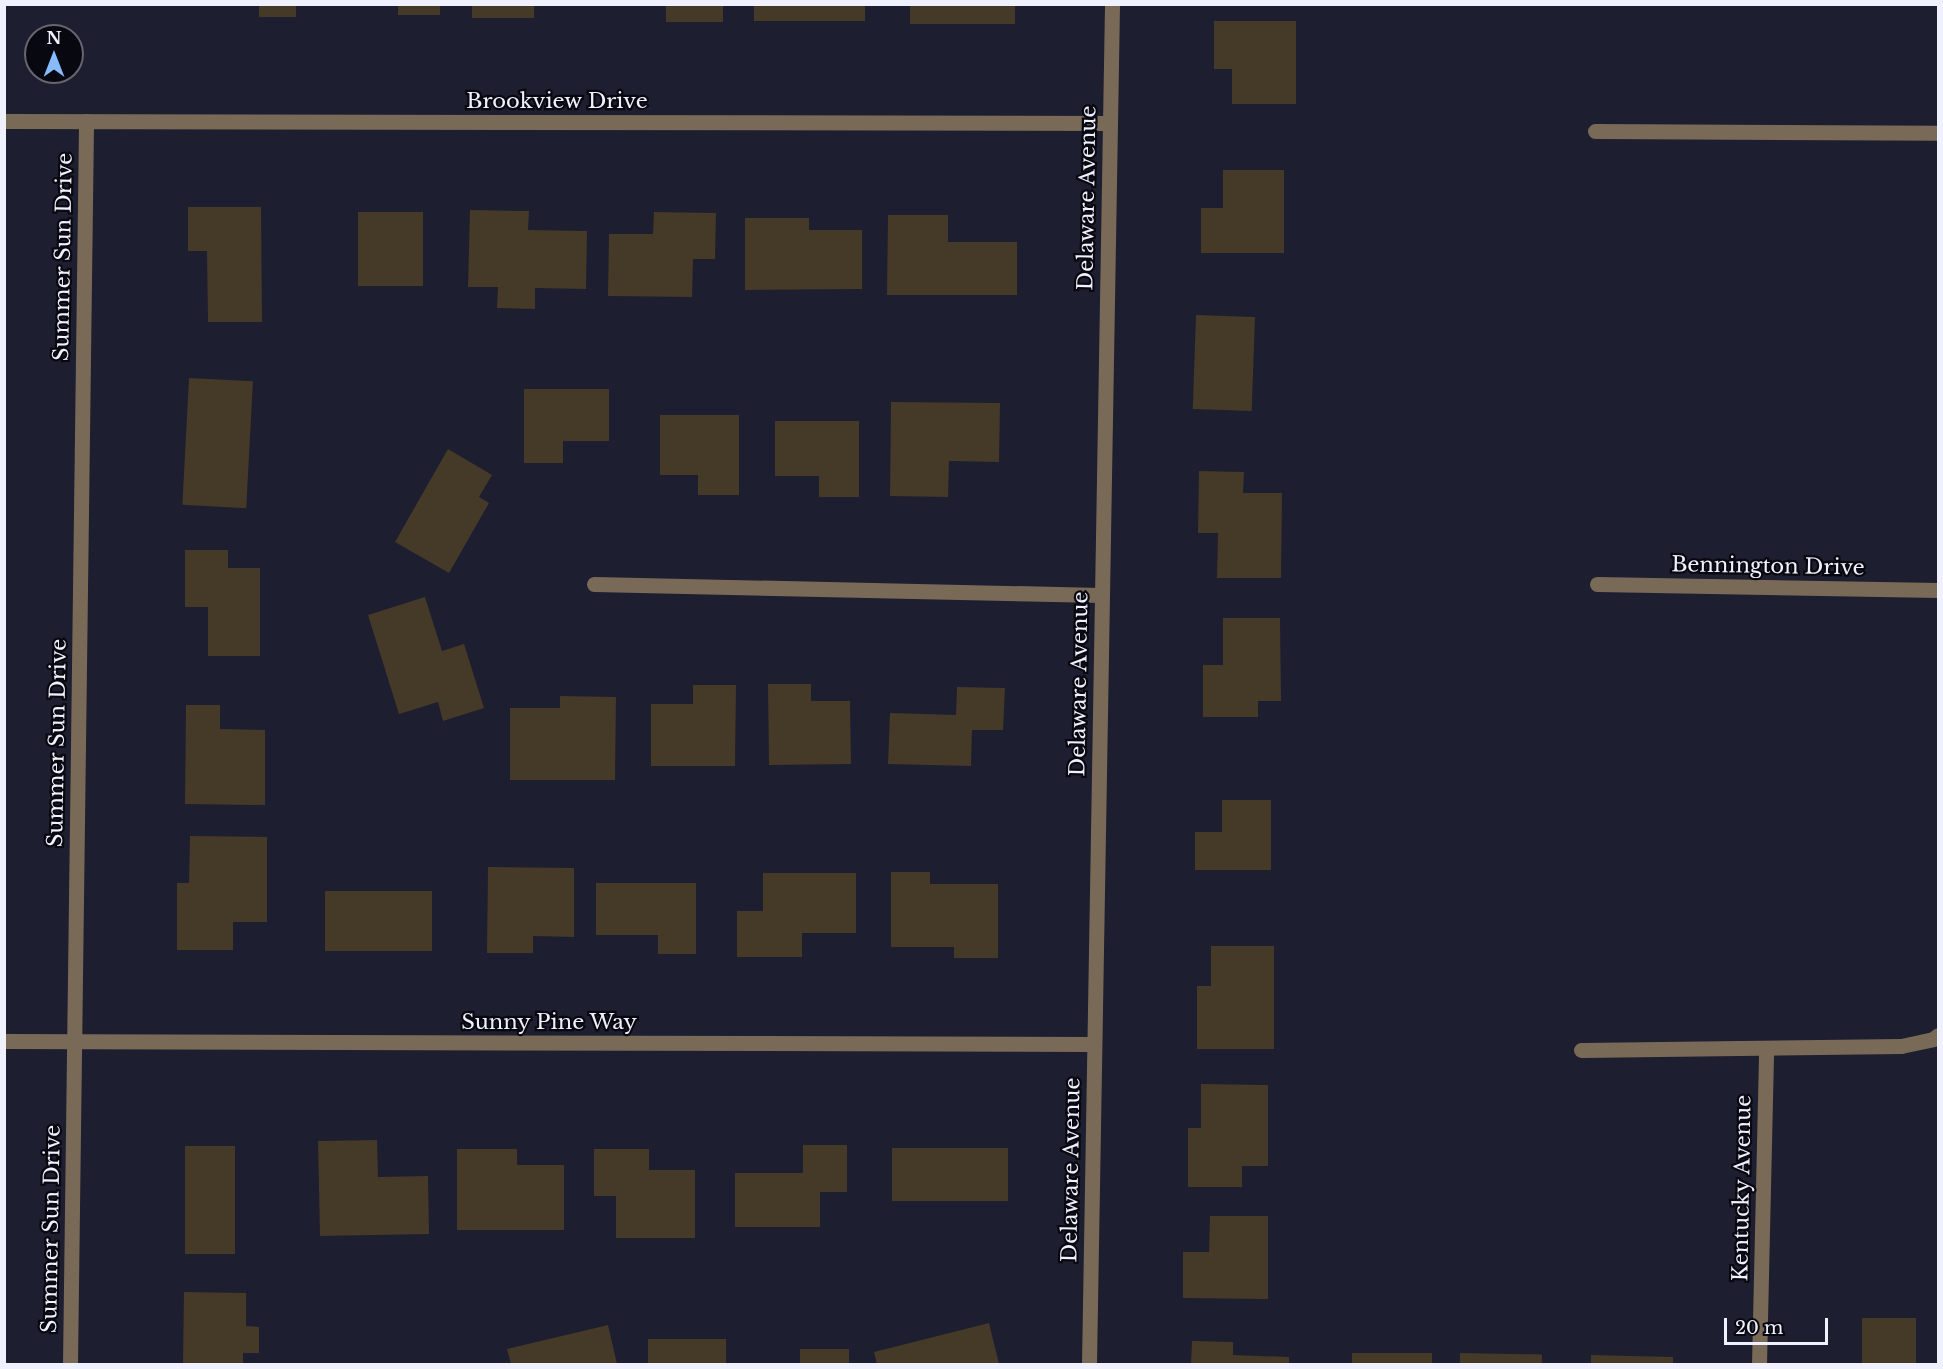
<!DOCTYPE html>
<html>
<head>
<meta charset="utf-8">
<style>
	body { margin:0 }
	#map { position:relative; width:1943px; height:1369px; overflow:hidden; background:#1d1e2f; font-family:"Libre Baskerville",serif }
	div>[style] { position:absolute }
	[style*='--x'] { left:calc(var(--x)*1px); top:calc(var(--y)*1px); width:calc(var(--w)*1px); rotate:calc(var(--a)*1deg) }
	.building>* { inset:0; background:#453928; transform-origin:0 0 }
	.street>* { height:15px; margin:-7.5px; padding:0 7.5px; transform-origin:7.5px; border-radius:7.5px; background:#796a58 }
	span { translate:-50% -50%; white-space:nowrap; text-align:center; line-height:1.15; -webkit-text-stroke:4.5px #080910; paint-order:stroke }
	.street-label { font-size:21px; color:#f0f1fe }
	.frame { position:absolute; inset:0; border:6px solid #f0f1fe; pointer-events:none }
	.north { position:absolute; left:24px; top:24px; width:60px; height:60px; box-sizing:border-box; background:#080910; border:2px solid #65666f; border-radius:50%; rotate:0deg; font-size:16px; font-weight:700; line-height:24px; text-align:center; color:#f0f1fe }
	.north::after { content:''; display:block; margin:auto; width:21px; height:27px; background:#88bbfc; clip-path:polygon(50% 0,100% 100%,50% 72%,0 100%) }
	.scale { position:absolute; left:1724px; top:1318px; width:104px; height:27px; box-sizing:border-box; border:3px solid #f0f1fe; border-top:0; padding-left:8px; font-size:18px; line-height:21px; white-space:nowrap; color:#f0f1fe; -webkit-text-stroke:4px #080910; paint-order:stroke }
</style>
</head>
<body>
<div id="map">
	<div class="building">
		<div style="left:259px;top:4px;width:37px;height:13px"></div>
		<div style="left:398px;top:4px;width:42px;height:11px"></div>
		<div style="left:472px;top:4px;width:62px;height:14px"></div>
		<div style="left:666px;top:4px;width:57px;height:18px"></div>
		<div style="left:754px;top:4px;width:111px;height:17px"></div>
		<div style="left:910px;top:4px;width:105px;height:20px"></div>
		<div style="clip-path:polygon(1214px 21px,1296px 21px,1296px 104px,1232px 104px,1232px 69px,1214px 69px)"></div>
		<div style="clip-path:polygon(1223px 170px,1284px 170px,1284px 253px,1201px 253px,1201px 208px,1223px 208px)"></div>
		<div style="clip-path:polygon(188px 207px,261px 207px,262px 322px,208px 322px,207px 251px,188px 251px)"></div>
		<div style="clip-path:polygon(470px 210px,529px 211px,528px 230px,587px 231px,586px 289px,535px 288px,535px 309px,497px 308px,498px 287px,468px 287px)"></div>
		<div style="left:358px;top:212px;width:65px;height:74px"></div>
		<div style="clip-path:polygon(654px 212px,716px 213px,715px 259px,693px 259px,692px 297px,608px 296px,609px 234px,653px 234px)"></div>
		<div style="clip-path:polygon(888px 215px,948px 215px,948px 242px,1017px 242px,1017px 295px,887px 295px)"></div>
		<div style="clip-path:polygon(745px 218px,809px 218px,809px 230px,862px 230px,862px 289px,745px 290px)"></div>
		<div style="left:1196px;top:315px;width:59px;height:94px;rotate:2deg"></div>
		<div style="left:189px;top:378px;width:64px;height:127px;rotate:3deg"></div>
		<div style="clip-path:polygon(524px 389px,609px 389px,609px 441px,563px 441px,563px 463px,524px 463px)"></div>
		<div style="clip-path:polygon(891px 402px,1000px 403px,999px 462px,949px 461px,948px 497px,890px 496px)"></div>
		<div style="clip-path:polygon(660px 415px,739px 415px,739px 495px,698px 495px,698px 475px,660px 475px)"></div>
		<div style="clip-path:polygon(775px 421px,859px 421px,859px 497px,819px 497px,819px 476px,775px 476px)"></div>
		<div style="clip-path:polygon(448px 449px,492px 475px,479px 497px,489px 503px,449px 573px,395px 542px)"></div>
		<div style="clip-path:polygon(1199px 471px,1244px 472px,1243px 493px,1282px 493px,1281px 578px,1217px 578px,1218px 533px,1198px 533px)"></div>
		<div style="clip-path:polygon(185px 550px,228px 550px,228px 568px,260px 568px,260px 656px,208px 656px,208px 607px,185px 607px)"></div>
		<div style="clip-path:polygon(425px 597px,442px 651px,464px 644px,484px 708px,443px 721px,438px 702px,399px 714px,368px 615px)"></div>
		<div style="clip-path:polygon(1223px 618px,1280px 618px,1281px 701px,1258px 701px,1258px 717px,1203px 717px,1203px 665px,1223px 665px)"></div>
		<div style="clip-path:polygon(768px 684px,811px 684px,811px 701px,850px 701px,851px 764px,769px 765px)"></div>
		<div style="clip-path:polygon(693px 685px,736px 685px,735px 766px,651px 766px,651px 704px,693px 704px)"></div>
		<div style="clip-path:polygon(957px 687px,1005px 688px,1003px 730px,972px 730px,971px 766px,888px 764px,890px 713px,956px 715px)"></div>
		<div style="clip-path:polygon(560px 696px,616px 697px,615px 780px,510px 780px,510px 708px,560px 708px)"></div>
		<div style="clip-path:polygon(186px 705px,220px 705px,220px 729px,265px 730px,265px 805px,185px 804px)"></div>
		<div style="clip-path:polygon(1222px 800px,1271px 800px,1271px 870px,1195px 870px,1195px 832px,1222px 832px)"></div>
		<div style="clip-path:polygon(190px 836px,267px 837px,267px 922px,233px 922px,233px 950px,177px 950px,177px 883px,189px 883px)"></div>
		<div style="clip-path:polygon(488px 867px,574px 868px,574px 937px,533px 936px,533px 953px,487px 953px)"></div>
		<div style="clip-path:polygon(891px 872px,930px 872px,930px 884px,998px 884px,998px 958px,954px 958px,954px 947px,891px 947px)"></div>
		<div style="clip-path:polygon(763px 873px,856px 873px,856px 933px,802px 933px,802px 957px,737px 957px,737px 911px,763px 911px)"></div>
		<div style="clip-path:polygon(596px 883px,696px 883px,696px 954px,658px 954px,658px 935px,596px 935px)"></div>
		<div style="left:325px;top:891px;width:107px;height:60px"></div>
		<div style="clip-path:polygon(1211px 946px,1274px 946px,1274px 1049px,1197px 1049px,1197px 986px,1211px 986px)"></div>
		<div style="clip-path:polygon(1201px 1084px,1268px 1085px,1268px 1166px,1242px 1166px,1242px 1187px,1188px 1187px,1188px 1128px,1201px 1128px)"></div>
		<div style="clip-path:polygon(377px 1140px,378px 1177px,428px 1176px,429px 1234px,320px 1236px,318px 1141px)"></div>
		<div style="clip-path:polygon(803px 1145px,847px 1145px,847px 1192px,820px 1192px,820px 1227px,735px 1227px,735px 1173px,803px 1173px)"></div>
		<div style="left:185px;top:1146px;width:50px;height:108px"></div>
		<div style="left:892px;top:1148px;width:116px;height:53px"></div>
		<div style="clip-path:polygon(457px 1149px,517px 1149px,517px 1165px,564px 1165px,564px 1230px,457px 1230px)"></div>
		<div style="clip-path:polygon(594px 1149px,649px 1149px,649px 1170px,695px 1170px,695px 1238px,616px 1238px,616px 1196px,594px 1196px)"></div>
		<div style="clip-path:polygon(1210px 1216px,1268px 1216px,1268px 1299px,1183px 1298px,1183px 1252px,1209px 1252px)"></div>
		<div style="clip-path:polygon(184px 1292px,246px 1293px,246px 1326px,259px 1327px,259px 1353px,243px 1353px,243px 1364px,183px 1364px)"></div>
		<div style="left:1862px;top:1318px;width:54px;height:46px"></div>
		<div style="clip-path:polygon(989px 1323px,999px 1364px,877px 1364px,874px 1352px)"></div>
		<div style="clip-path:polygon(608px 1325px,617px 1364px,511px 1364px,507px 1349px)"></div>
		<div style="left:648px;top:1339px;width:78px;height:25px"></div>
		<div style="clip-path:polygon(1192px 1341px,1233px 1342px,1233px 1355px,1289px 1357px,1289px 1364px,1191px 1364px)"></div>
		<div style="left:800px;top:1349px;width:49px;height:15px"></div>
		<div style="left:1352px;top:1353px;width:80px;height:11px"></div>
		<div style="left:1460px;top:1353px;width:82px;height:11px;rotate:1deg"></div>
		<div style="clip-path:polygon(1591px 1355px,1673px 1357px,1673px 1364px,1591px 1364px)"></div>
	</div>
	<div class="street">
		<div style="--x:4;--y:121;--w:1106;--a:0.1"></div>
		<div style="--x:1595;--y:131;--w:343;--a:0.3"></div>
		<div style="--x:594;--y:584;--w:507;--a:1.24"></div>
		<div style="--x:1597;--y:584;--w:341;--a:1"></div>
		<div style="--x:4;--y:1041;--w:1090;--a:0.16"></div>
		<div style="--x:1581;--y:1050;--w:320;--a:-0.7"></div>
		<div style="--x:1901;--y:1046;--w:33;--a:-12"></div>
		<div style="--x:1933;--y:1039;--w:6;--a:-39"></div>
		<div style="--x:70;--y:1364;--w:1243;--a:-89.26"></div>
		<div style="--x:1089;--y:1364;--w:1360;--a:-89.03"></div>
		<div style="--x:1759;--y:1364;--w:316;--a:-88.7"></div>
	</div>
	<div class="street-label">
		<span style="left:557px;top:101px">Brookview Drive</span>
		<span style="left:1087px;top:198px;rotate:-89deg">Delaware Avenue</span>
		<span style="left:63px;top:257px;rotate:-89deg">Summer Sun Drive</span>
		<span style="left:1768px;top:566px;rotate:1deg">Bennington Drive</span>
		<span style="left:1079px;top:684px;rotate:-89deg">Delaware Avenue</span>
		<span style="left:57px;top:743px;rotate:-89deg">Summer Sun Drive</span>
		<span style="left:549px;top:1022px">Sunny Pine Way</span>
		<span style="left:1071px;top:1170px;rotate:-89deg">Delaware Avenue</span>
		<span style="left:1742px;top:1188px;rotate:-89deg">Kentucky Avenue</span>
		<span style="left:51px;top:1229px;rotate:-89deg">Summer Sun Drive</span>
	</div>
	<div class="frame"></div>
	<div class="north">N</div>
	<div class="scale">20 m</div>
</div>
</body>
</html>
